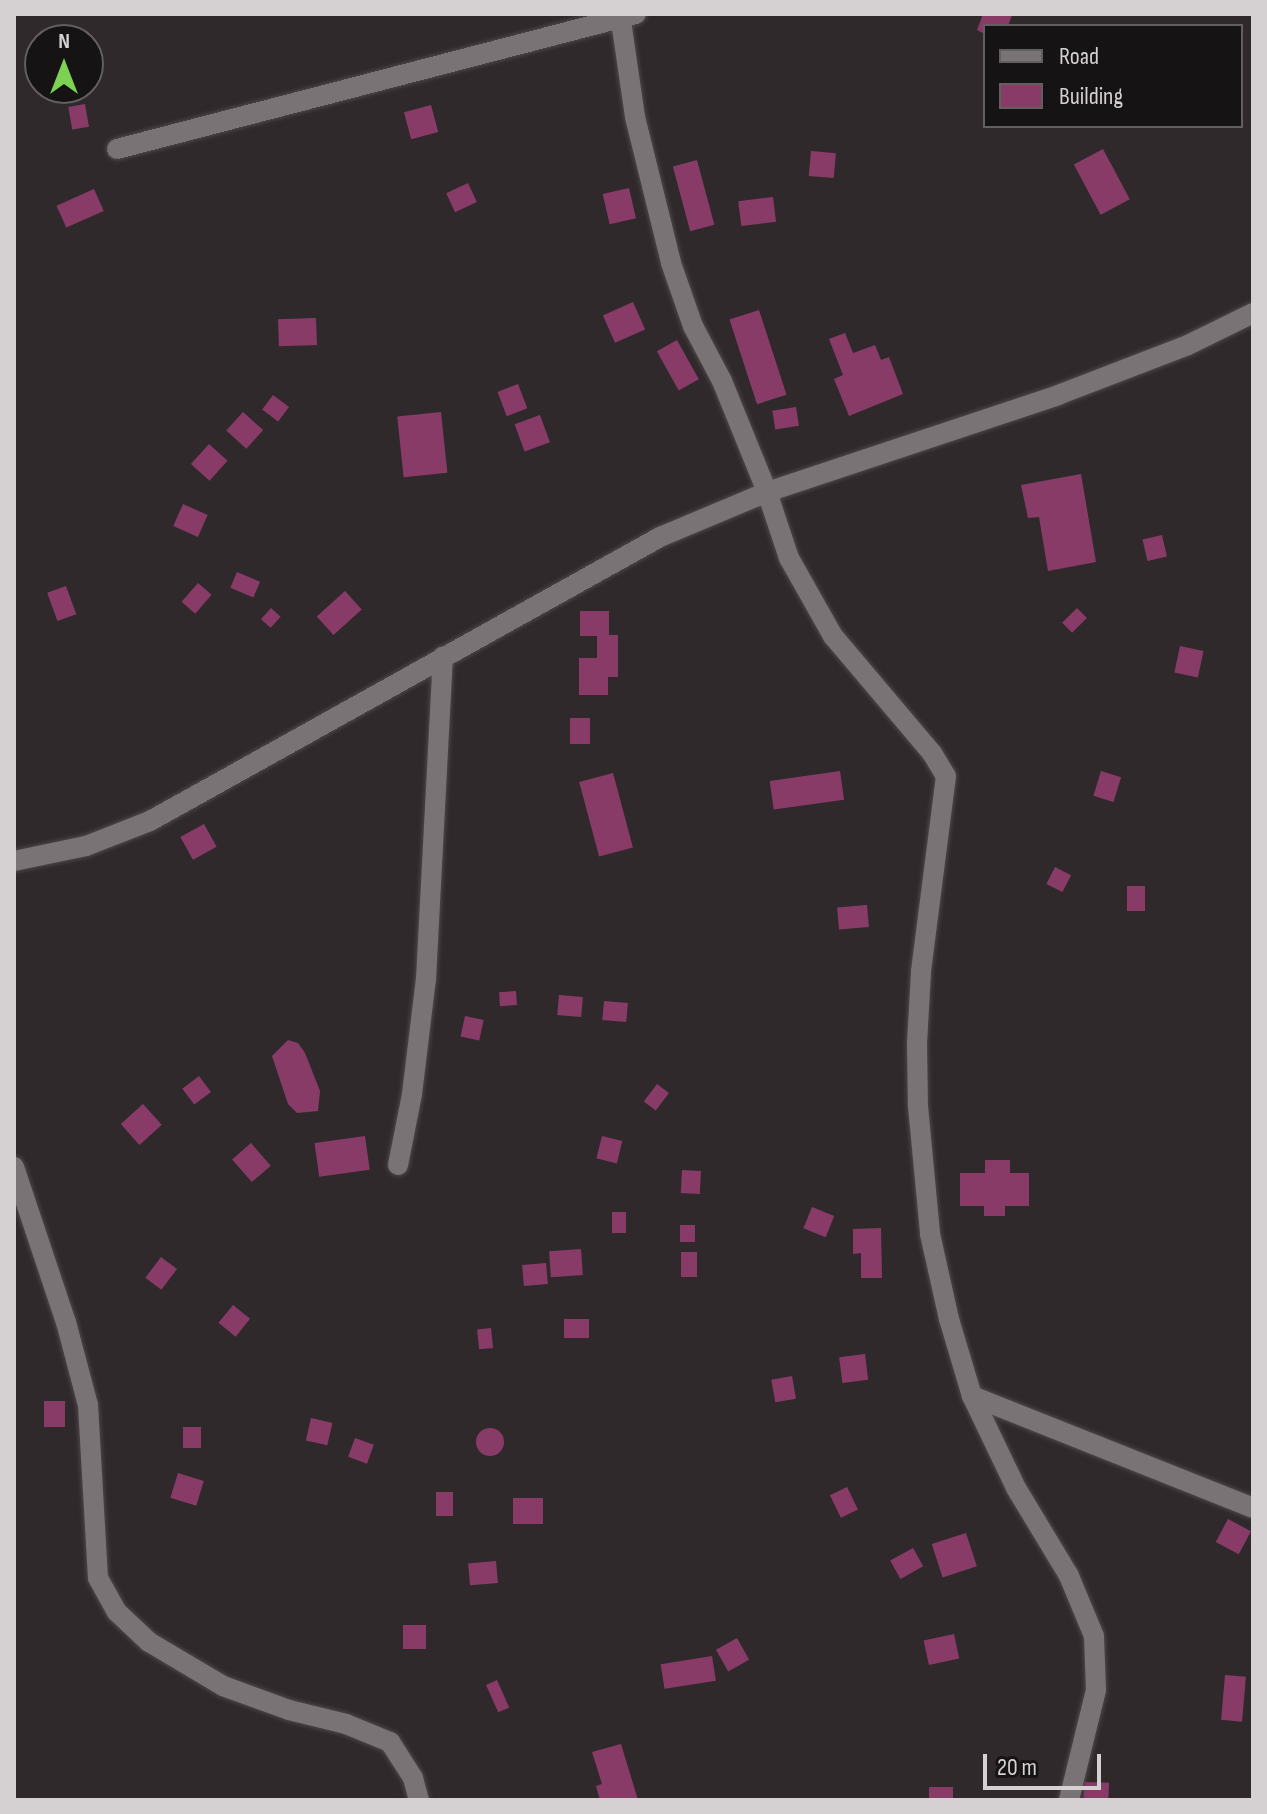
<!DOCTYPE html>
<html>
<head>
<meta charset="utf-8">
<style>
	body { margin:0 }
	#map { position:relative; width:1267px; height:1814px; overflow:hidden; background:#30292c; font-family:"Sofia Sans Condensed",sans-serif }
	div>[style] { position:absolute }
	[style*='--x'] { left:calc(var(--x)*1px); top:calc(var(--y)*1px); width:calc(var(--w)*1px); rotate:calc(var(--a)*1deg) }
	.building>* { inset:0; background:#893b68; transform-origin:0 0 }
	.round { border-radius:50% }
	.roads { filter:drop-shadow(0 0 2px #4d474a) drop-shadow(0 0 2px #4d474a) }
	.minor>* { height:20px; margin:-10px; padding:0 10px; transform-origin:10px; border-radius:10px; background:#7a7376 }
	span { translate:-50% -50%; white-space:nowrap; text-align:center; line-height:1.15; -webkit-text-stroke:7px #161314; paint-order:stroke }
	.frame { position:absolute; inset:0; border:16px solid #d5d0d2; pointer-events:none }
	.legend { position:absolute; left:983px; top:24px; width:260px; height:104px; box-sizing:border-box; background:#161314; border:2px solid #625f60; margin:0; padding:10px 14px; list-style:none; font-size:24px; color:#d5d0d2 }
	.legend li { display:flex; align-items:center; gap:16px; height:40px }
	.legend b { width:40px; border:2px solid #625f60 }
	.north { position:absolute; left:24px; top:24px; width:80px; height:80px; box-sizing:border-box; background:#161314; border:2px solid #625f60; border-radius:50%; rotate:0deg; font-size:22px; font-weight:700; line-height:32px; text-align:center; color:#d5d0d2 }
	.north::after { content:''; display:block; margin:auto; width:28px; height:36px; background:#7dd153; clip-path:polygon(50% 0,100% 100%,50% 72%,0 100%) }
	.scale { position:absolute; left:983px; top:1754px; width:118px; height:36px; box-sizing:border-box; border:4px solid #d5d0d2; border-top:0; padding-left:10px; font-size:24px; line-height:28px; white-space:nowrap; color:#d5d0d2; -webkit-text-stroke:6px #161314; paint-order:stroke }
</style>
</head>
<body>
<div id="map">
	<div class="building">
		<div style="clip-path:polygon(983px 14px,1009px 14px,1012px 15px,1008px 26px,985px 26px,985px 34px,977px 30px)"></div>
		<div style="left:85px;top:104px;width:23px;height:17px;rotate:80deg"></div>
		<div style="left:431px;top:105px;width:28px;height:28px;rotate:75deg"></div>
		<div style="left:1103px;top:149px;width:57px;height:33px;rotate:62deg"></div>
		<div style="left:811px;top:151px;width:25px;height:25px;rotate:5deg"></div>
		<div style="left:697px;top:160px;width:67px;height:25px;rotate:75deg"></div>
		<div style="left:468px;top:183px;width:21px;height:24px;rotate:65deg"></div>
		<div style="left:629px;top:188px;width:31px;height:27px;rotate:77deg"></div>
		<div style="left:94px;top:189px;width:24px;height:41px;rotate:66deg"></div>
		<div style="left:773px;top:197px;width:25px;height:35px;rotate:83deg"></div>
		<div style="left:633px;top:302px;width:30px;height:33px;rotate:66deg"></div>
		<div style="left:759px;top:310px;width:89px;height:31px;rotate:72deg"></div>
		<div style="left:316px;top:318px;width:27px;height:38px;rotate:88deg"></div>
		<div style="clip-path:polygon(845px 333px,853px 353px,875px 345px,881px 360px,889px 357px,903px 394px,849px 416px,834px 379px,843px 375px,829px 339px)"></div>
		<div style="left:677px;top:340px;width:45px;height:23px;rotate:61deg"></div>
		<div style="left:518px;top:384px;width:26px;height:22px;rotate:69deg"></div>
		<div style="left:273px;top:395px;width:20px;height:18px;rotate:37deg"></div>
		<div style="left:796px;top:407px;width:19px;height:24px;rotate:81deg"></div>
		<div style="left:243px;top:412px;width:27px;height:25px;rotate:42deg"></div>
		<div style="left:441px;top:412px;width:61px;height:44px;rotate:84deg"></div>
		<div style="left:540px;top:415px;width:29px;height:27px;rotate:70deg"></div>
		<div style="left:209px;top:444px;width:25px;height:27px;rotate:42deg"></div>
		<div style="clip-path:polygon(1081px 474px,1096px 562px,1048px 571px,1039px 517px,1028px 518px,1021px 485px)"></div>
		<div style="left:183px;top:504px;width:27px;height:24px;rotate:24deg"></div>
		<div style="left:1162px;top:535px;width:22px;height:20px;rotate:77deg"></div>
		<div style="left:237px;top:572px;width:25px;height:17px;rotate:23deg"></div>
		<div style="left:198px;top:583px;width:18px;height:25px;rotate:41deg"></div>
		<div style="left:66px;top:586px;width:30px;height:20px;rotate:70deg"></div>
		<div style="left:345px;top:591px;width:25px;height:38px;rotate:48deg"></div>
		<div style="left:271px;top:608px;width:13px;height:15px;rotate:42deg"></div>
		<div style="left:1077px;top:608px;width:14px;height:21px;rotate:45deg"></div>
		<div style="clip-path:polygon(580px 611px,609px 611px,609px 635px,618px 635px,618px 677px,608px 677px,608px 695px,579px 695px,579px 658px,597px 658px,597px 636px,580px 636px)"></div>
		<div style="left:1180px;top:646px;width:24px;height:27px;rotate:12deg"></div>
		<div style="left:590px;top:718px;width:26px;height:20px;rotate:90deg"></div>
		<div style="left:840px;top:771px;width:29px;height:71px;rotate:82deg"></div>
		<div style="left:1101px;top:771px;width:21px;height:26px;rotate:17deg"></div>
		<div style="left:613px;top:773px;width:77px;height:35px;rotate:75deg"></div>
		<div style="left:204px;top:824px;width:26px;height:27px;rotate:61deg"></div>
		<div style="left:1055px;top:867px;width:18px;height:19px;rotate:27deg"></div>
		<div style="left:1127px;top:886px;width:18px;height:25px"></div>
		<div style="left:867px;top:905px;width:22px;height:30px;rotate:85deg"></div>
		<div style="left:516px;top:991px;width:14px;height:17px;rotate:86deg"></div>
		<div style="left:559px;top:995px;width:24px;height:20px;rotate:5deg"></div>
		<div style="left:604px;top:1001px;width:24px;height:19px;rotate:5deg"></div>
		<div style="left:465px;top:1016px;width:19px;height:21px;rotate:12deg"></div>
		<div style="clip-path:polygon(288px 1040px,298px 1043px,305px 1053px,320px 1091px,318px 1111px,297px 1113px,288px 1104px,272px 1056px)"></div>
		<div style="left:199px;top:1076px;width:20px;height:21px;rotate:53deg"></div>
		<div style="left:657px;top:1084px;width:15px;height:22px;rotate:37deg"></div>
		<div style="left:143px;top:1104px;width:28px;height:30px;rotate:48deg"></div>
		<div style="left:365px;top:1136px;width:34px;height:51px;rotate:82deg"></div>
		<div style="left:602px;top:1136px;width:21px;height:23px;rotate:14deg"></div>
		<div style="left:251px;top:1143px;width:30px;height:25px;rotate:49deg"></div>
		<div style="clip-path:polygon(985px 1160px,1010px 1160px,1010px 1173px,1029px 1173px,1029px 1206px,1005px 1206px,1005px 1216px,984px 1216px,984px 1206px,960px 1206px,960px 1173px,985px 1173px)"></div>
		<div style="left:682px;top:1170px;width:19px;height:23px;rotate:3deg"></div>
		<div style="left:812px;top:1207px;width:24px;height:23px;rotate:22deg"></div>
		<div style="left:612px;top:1212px;width:14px;height:21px"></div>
		<div style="left:680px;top:1225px;width:15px;height:17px"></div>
		<div style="clip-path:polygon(881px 1228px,882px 1278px,861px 1278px,861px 1253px,853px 1254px,853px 1229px)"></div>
		<div style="left:581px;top:1249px;width:26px;height:32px;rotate:86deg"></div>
		<div style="left:681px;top:1252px;width:16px;height:25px"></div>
		<div style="left:161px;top:1257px;width:20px;height:26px;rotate:37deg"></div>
		<div style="left:546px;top:1263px;width:21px;height:24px;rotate:85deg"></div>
		<div style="left:233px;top:1305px;width:22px;height:23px;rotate:39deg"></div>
		<div style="left:564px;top:1319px;width:25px;height:19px"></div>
		<div style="left:491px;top:1328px;width:20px;height:14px;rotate:84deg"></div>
		<div style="left:865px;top:1354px;width:26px;height:26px;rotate:83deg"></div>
		<div style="left:792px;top:1376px;width:23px;height:21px;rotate:80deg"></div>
		<div style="left:44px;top:1401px;width:21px;height:26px"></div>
		<div style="left:311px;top:1418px;width:22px;height:23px;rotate:13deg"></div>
		<div style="left:183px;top:1427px;width:18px;height:21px"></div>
		<div class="round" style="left:476px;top:1428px;width:28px;height:28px"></div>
		<div style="left:355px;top:1438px;width:20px;height:20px;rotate:20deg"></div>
		<div style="left:178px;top:1473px;width:27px;height:26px;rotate:17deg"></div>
		<div style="left:847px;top:1487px;width:25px;height:19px;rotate:64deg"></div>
		<div style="left:436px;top:1492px;width:17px;height:24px"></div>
		<div style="left:513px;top:1498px;width:30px;height:26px"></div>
		<div style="left:1228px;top:1519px;width:26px;height:26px;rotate:28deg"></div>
		<div style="left:966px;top:1533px;width:35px;height:36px;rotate:72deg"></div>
		<div style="left:913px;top:1548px;width:21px;height:26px;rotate:61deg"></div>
		<div style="left:496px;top:1561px;width:22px;height:28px;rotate:85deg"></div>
		<div style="left:403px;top:1625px;width:23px;height:24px"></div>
		<div style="left:954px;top:1634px;width:25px;height:31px;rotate:78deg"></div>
		<div style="left:737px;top:1638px;width:25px;height:24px;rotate:61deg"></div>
		<div style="left:712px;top:1656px;width:25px;height:52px;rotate:81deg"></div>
		<div style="left:1225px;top:1675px;width:21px;height:45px;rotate:5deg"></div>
		<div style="left:497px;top:1680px;width:30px;height:12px;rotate:66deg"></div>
		<div style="clip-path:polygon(621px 1744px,638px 1800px,600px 1800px,596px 1786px,602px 1784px,592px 1752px)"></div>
		<div style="left:1084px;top:1782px;width:25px;height:18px;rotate:2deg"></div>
		<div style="left:929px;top:1787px;width:24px;height:13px"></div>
	</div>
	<div class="roads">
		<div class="minor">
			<div style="--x:620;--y:14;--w:104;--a:81.7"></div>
			<div style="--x:635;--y:117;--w:150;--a:76.1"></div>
			<div style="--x:671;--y:263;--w:67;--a:70.8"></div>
			<div style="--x:693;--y:326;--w:62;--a:62.2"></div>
			<div style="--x:722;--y:381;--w:120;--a:67.9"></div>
			<div style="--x:767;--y:492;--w:70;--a:71.6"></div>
			<div style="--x:789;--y:558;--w:90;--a:60.6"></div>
			<div style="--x:833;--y:636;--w:153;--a:49.8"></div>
			<div style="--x:932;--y:753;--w:27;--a:59"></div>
			<div style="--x:946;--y:776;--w:198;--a:97.3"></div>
			<div style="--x:921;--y:972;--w:72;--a:93.2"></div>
			<div style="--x:917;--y:1044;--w:62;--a:89.1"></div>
			<div style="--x:918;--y:1106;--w:129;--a:84.6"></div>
			<div style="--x:930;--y:1234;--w:87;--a:77.4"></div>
			<div style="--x:949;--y:1319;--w:80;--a:73.4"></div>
			<div style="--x:972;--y:1396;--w:102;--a:64.4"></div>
			<div style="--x:1016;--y:1488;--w:103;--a:58.9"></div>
			<div style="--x:1069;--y:1576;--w:65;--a:67.4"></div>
			<div style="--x:1094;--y:1636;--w:54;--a:87.9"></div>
			<div style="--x:1096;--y:1690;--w:113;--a:103.8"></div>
			<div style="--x:117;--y:149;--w:536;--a:-14.58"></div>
			<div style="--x:14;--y:861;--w:74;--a:-11.8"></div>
			<div style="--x:86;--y:846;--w:69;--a:-21.3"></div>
			<div style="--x:150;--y:821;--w:584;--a:-29.11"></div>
			<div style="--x:660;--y:537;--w:116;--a:-22.8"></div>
			<div style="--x:767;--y:492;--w:307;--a:-18.4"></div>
			<div style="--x:1058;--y:395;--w:139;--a:-21"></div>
			<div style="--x:1188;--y:345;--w:72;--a:-26.2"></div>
			<div style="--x:398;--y:1165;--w:72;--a:-78.8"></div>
			<div style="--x:412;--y:1094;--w:116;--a:-83.1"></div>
			<div style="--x:426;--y:979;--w:323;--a:-87"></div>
			<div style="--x:14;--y:1167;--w:163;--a:71.5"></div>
			<div style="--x:66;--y:1322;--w:86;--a:75.2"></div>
			<div style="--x:88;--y:1405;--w:173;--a:86.7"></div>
			<div style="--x:98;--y:1578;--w:39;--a:61"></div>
			<div style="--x:117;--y:1612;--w:44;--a:43.2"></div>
			<div style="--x:149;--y:1642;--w:86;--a:30.7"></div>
			<div style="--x:223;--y:1686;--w:70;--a:20"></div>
			<div style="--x:289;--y:1710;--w:59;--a:13.8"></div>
			<div style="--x:346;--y:1724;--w:48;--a:22.2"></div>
			<div style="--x:390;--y:1742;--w:43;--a:57.4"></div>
			<div style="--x:413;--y:1778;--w:23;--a:75"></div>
			<div style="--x:972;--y:1396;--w:302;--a:21.7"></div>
		</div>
	</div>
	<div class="frame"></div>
	<ul class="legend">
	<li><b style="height:10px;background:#7a7376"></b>Road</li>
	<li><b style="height:22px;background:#893b68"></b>Building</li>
	</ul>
	<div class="north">N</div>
	<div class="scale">20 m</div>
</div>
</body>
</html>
